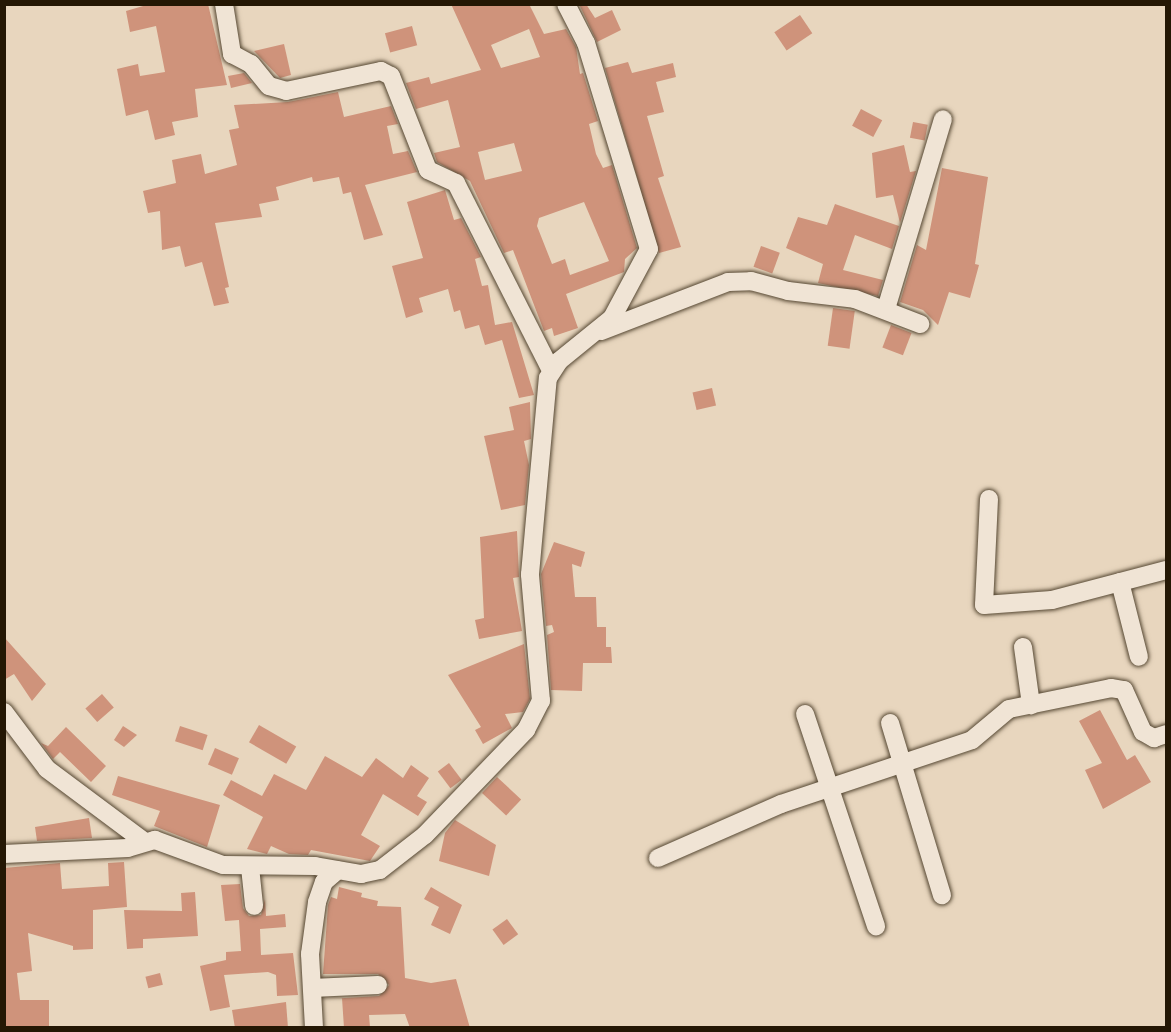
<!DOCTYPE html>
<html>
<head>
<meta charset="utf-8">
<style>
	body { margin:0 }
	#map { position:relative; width:1171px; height:1032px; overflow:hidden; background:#e8d6be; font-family:"IM FELL DW Pica",serif }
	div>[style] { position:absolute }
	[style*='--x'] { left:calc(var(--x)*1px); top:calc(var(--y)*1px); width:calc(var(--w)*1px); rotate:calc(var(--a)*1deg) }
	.building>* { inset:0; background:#cf937b; transform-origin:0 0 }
	.roads { filter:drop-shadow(0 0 2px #554732) drop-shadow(0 0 2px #554732) }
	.minor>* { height:18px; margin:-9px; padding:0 9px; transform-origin:9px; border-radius:9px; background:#f0e4d5 }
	span { translate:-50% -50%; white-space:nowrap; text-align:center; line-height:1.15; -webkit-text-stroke:5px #f0e4d5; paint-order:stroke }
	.frame { position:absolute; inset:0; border:6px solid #241704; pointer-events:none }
</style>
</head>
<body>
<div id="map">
	<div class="building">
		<div style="clip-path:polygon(150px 4px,208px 4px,227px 85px,195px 89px,198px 117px,172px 122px,175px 135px,155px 140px,148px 110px,126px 116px,117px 69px,138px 64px,140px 76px,165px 72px,156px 26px,130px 32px,126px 11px)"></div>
		<div style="clip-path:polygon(evenodd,451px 4px,529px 4px,544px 34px,566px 29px,576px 47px,580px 74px,583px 73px,598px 121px,589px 124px,596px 154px,603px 168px,612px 165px,637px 248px,625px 259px,624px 272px,566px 294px,578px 328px,554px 336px,552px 328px,544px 331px,513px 250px,504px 253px,470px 181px,437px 162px,434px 153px,460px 147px,448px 100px,416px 109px,406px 83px,429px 77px,431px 84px,481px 70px,451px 4px,529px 29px,540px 57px,501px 68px,491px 45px,529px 29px,451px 4px,514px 143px,522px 171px,485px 180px,478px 152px,514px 143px,451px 4px,584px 202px,609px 261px,570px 275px,565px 259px,552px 264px,537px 226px,539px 218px,584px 202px)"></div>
		<div style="clip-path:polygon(579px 4px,586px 4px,595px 18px,612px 10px,621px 30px,597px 42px)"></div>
		<div style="left:800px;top:15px;width:22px;height:31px;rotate:56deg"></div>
		<div style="left:412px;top:26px;width:20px;height:28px;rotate:75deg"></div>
		<div style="clip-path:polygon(284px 44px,291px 75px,280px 78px,254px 51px)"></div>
		<div style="clip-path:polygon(628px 62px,632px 73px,673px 63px,676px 77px,656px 82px,664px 112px,647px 116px,664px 176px,658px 178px,681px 247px,659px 253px,605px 68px)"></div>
		<div style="clip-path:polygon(244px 73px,252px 83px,231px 88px,228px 76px)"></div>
		<div style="clip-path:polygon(338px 92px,344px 117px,391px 106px,398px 124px,387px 126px,393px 154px,408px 151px,417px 172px,365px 185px,383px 235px,364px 240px,351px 192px,343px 194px,339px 177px,313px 182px,312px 177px,276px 187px,279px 200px,259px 204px,262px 217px,215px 223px,229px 287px,225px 288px,229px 303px,214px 306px,202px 262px,185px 267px,180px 246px,162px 250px,160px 211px,148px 213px,143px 191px,176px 183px,172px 160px,201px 154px,205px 174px,237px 165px,229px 130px,239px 128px,234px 105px,288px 102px)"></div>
		<div style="left:861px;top:109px;width:24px;height:19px;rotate:28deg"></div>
		<div style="left:913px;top:122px;width:15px;height:16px;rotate:11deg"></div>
		<div style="clip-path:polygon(904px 145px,910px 172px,916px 171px,900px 223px,893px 195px,876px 198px,872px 153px)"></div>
		<div style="clip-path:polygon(942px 168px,988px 177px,975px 264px,979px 265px,970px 298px,949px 292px,938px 325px,923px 310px,900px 302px,917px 245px,926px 250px)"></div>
		<div style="clip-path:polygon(445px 190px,454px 220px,461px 218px,481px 257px,475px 259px,482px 286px,488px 285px,495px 325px,512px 322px,534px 395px,519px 398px,502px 340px,485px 345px,479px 325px,465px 329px,460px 310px,454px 312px,448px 289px,419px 298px,423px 312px,406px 318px,392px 266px,423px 258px,407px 202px)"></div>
		<div style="clip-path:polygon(835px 204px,899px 226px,892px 249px,855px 235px,843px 270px,883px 280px,878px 296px,818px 283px,823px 264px,786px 248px,798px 217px,827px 225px)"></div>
		<div style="left:761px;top:246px;width:20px;height:22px;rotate:20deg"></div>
		<div style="left:833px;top:308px;width:22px;height:38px;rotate:8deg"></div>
		<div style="left:891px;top:325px;width:22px;height:24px;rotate:21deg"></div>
		<div style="left:712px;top:388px;width:18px;height:20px;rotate:77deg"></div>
		<div style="clip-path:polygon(530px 402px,531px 439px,524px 441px,529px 465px,525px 505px,501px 510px,484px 436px,514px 430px,509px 407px)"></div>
		<div style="clip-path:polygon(517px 531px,519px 577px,513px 578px,522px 631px,479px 639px,475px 620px,484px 618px,480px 537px)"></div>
		<div style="clip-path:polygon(554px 542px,585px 552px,581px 567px,572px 564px,575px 597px,596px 597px,597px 627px,606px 627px,606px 647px,611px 647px,612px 663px,583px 663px,582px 691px,551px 690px,547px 635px,554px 632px,552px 625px,546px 626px,541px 574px)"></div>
		<div style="clip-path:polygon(4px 637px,46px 684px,32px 701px,14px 674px,4px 680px)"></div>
		<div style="clip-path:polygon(524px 644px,530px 699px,523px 712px,505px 714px,512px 728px,483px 744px,475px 730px,481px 727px,448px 675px)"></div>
		<div style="left:102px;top:694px;width:18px;height:22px;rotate:49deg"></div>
		<div style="clip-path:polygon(1100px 710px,1127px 760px,1135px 755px,1151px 782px,1103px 809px,1085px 770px,1102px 763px,1079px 721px)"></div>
		<div style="left:259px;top:725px;width:43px;height:20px;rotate:30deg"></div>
		<div style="clip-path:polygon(123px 726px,137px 735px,124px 747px,114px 740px)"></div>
		<div style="left:180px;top:726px;width:29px;height:16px;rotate:18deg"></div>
		<div style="clip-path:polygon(66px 727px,106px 766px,91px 782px,60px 752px,53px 759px,41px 743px,48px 746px)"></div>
		<div style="left:215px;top:748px;width:26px;height:18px;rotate:23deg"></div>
		<div style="clip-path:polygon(325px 756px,362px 777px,376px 758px,403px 778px,411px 765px,429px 778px,417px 796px,427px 802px,418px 816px,383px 794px,361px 835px,380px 846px,370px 861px,311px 850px,308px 855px,289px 854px,271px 846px,267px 854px,247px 849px,263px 817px,223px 795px,231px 780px,262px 796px,274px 774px,306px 790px)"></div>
		<div style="left:449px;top:763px;width:21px;height:14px;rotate:53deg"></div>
		<div style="clip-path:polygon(118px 776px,220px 805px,207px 847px,154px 826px,160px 811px,112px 795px)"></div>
		<div style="left:497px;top:777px;width:33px;height:22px;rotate:43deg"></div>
		<div style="clip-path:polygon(89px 818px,92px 838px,37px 841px,35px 827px)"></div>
		<div style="clip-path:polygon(455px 820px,496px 845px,489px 876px,439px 861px,445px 833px)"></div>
		<div style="clip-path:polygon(124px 862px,127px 907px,93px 910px,93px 949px,73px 950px,73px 946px,28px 933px,32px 971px,17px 973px,20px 1000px,49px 1000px,49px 1028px,4px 1028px,4px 868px,60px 863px,62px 889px,109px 886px,108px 863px)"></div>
		<div style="clip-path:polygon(240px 884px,243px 908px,249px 916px,261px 915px,265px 899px,266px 916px,285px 914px,286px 927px,260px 929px,261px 955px,293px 953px,298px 995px,277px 996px,276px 975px,268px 972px,224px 975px,230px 1007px,210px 1011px,200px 966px,226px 960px,226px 952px,241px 951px,239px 920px,225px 921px,221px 885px)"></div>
		<div style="clip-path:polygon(339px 887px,362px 893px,361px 897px,378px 901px,377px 906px,401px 907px,405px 978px,431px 983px,456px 979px,470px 1028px,410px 1028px,405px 1014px,369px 1015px,370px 1027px,344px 1028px,342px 998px,328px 999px,379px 996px,389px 985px,378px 974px,323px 974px,328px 905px,331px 897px,337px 899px)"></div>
		<div style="clip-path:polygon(431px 887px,462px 905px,450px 934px,431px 925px,439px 907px,424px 899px)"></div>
		<div style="clip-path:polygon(195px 892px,198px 936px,143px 939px,143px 948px,127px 949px,124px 910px,182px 911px,181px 893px)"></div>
		<div style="left:507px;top:919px;width:19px;height:18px;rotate:54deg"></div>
		<div style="left:160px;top:973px;width:12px;height:15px;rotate:76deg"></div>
		<div style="clip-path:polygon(286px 1002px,288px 1028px,235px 1028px,232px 1010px)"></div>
	</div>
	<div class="roads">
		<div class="minor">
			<div style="--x:224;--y:4;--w:51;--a:80.9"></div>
			<div style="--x:232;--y:54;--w:21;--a:28"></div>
			<div style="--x:251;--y:64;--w:28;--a:51"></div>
			<div style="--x:269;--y:86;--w:18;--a:16"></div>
			<div style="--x:286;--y:91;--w:97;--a:-11.9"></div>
			<div style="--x:381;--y:71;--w:11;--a:27"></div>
			<div style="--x:391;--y:76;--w:101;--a:68.5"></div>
			<div style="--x:428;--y:170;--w:31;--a:25"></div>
			<div style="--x:456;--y:183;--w:210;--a:63.1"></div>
			<div style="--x:886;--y:309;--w:198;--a:-73.3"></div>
			<div style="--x:601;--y:331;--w:136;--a:-21.1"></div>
			<div style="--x:728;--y:282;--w:23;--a:-2"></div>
			<div style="--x:751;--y:281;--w:38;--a:15"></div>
			<div style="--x:788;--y:291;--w:67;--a:6.8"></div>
			<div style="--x:855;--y:299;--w:70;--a:21"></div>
			<div style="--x:989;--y:499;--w:106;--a:92.7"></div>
			<div style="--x:984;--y:605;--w:68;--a:-4.2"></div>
			<div style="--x:1052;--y:600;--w:118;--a:-14.7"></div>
			<div style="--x:1120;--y:582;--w:77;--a:75.8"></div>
			<div style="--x:1023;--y:647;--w:59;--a:82.1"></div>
			<div style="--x:4;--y:712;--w:71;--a:53"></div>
			<div style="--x:47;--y:769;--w:122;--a:36.7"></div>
			<div style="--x:805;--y:714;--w:224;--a:71.5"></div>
			<div style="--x:890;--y:723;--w:180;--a:73.2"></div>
			<div style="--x:4;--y:854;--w:124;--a:-2.8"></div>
			<div style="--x:128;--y:848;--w:28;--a:-17"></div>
			<div style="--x:155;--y:840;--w:72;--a:20.2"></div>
			<div style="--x:223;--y:865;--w:92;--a:0.6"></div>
			<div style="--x:315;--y:866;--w:47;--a:9.9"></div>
			<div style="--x:361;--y:874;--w:19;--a:-12"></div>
			<div style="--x:380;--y:870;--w:57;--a:-37.9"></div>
			<div style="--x:425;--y:835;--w:146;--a:-46.1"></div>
			<div style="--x:526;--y:730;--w:33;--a:-63"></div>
			<div style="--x:541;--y:701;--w:127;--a:-95"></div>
			<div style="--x:530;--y:574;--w:197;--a:-84.8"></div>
			<div style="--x:548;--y:378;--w:20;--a:-57"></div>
			<div style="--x:559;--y:361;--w:68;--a:-39.1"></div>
			<div style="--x:612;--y:318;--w:78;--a:-61.8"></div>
			<div style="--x:649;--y:249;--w:215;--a:-107"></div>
			<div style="--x:586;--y:43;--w:44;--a:-117.1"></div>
			<div style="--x:658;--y:858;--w:134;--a:-23.7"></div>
			<div style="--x:781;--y:804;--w:201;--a:-18.5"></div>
			<div style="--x:972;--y:740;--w:48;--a:-40"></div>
			<div style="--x:1009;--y:709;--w:104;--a:-11.6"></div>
			<div style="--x:1111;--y:688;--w:13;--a:9"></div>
			<div style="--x:1124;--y:690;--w:46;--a:65.7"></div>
			<div style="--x:1143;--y:732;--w:13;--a:29"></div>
			<div style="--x:1154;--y:738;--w:13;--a:-18"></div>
			<div style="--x:250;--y:867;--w:39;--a:84"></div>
			<div style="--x:312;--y:988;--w:66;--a:-2.6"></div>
			<div style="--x:314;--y:1028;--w:74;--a:-93.1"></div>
			<div style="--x:310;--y:954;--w:52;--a:-82.3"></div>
			<div style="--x:317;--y:902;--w:21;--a:-71"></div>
			<div style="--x:324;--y:882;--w:18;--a:-41"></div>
		</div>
	</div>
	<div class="frame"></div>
</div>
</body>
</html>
